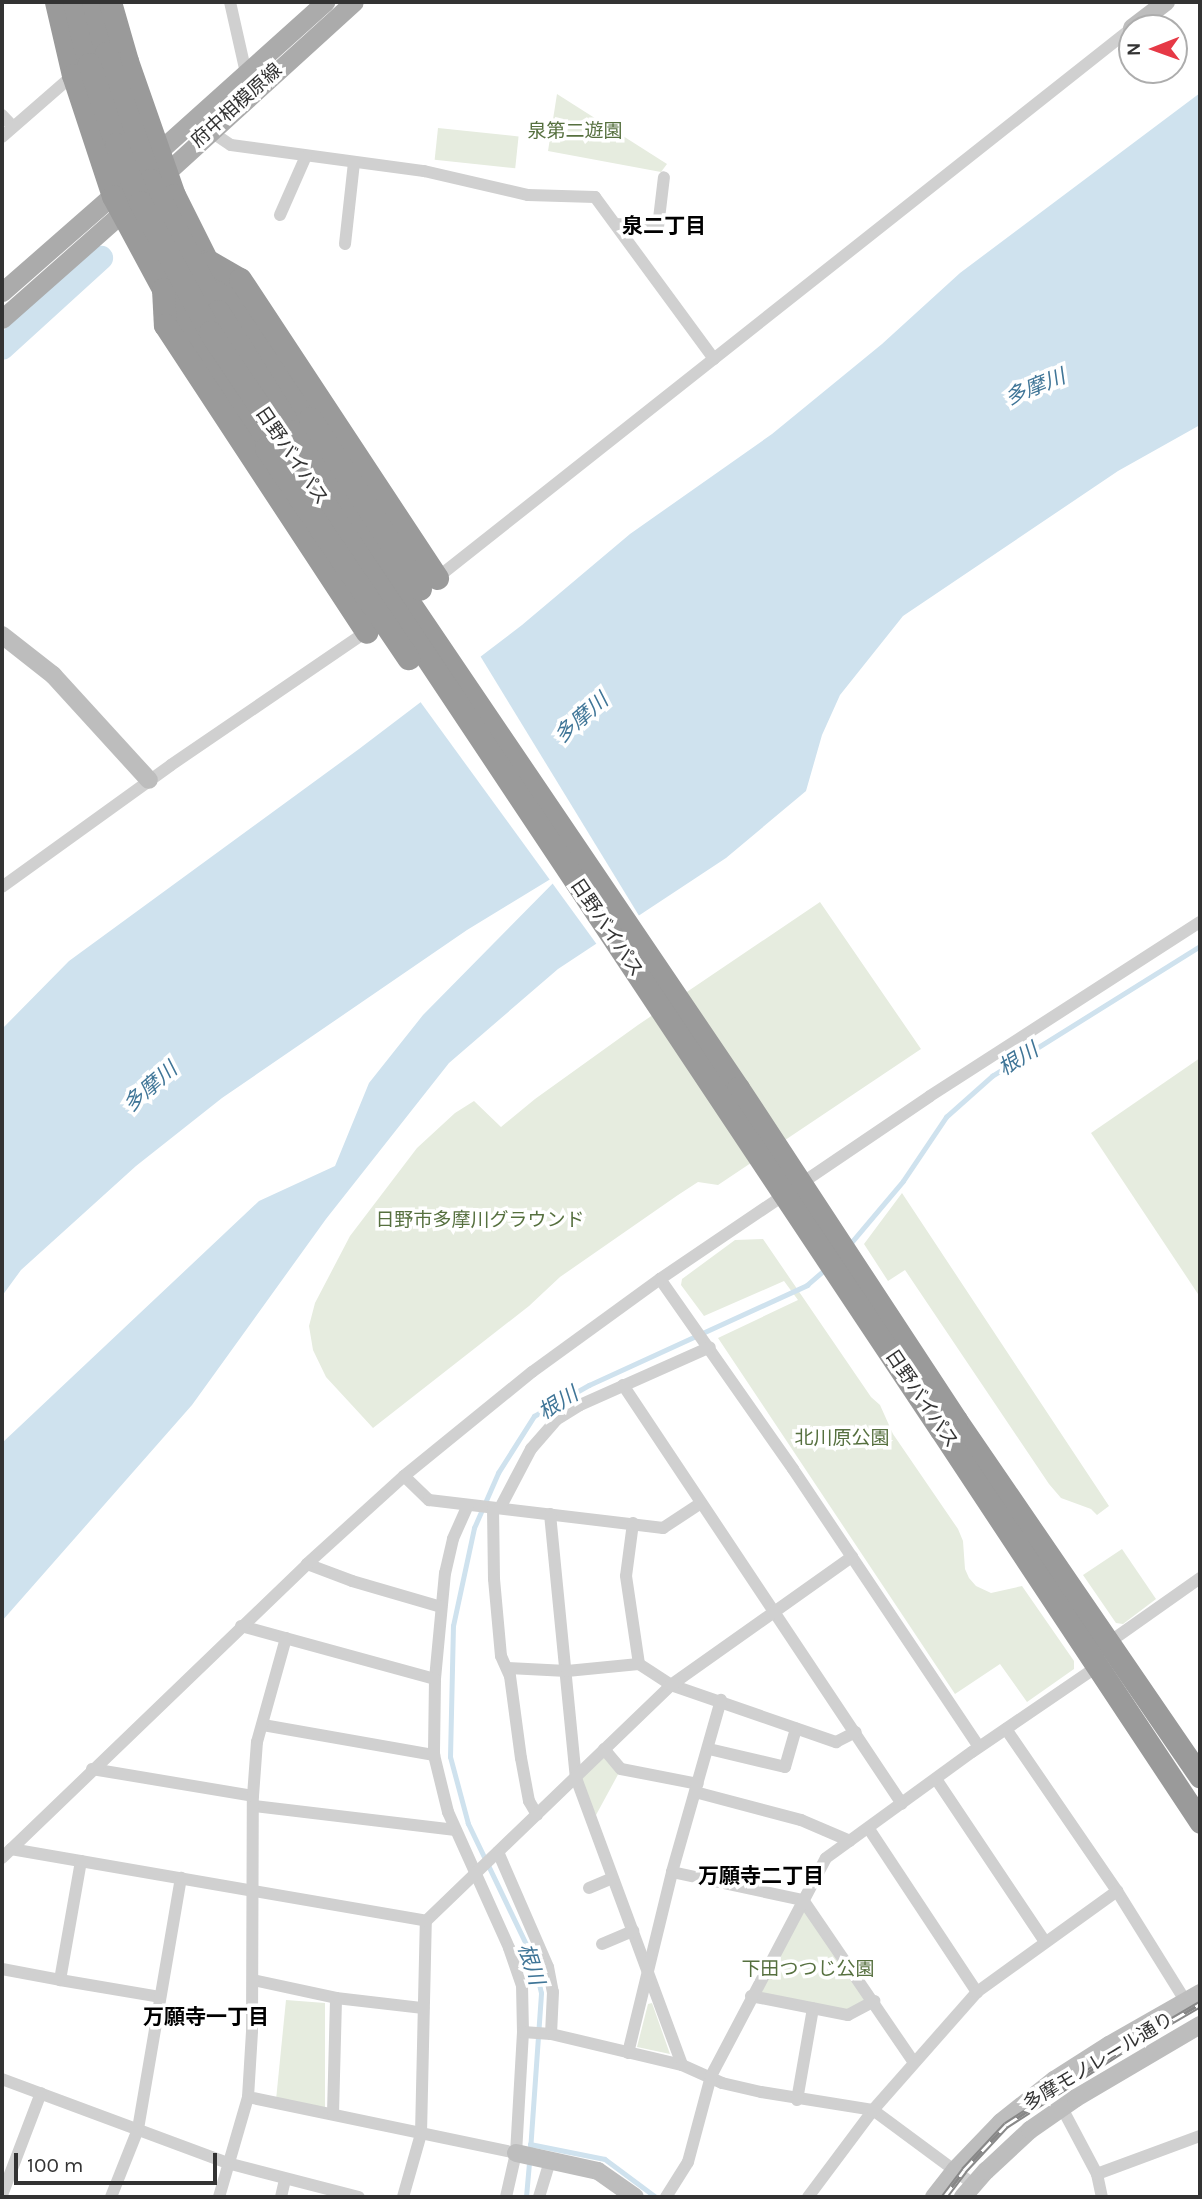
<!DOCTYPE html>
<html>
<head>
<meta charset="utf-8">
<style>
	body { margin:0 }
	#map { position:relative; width:1202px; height:2199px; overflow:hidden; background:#fff; font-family:Karla,"Noto Sans JP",sans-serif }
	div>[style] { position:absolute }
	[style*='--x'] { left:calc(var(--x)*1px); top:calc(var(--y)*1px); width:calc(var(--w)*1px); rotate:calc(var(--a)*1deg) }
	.green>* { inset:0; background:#e6ecdf; transform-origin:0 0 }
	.water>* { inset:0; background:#cfe2ee }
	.pier>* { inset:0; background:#fff }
	.stream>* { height:4.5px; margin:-2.25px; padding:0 2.25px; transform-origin:2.25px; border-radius:2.25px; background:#cfe2ee }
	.river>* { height:24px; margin:-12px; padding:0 12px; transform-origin:12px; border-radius:12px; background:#cfe2ee }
	.street>* { height:12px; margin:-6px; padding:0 6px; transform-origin:6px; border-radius:6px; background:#d0d0d0 }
	.secondary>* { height:18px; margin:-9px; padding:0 9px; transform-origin:9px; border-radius:9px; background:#bdbdbd }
	.primary>* { height:19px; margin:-9.5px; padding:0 9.5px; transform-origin:9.5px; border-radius:9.5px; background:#ababab }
	.highway>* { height:23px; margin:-11.5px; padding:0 11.5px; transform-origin:11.5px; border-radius:11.5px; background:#9a9a9a }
	.rail>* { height:7px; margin-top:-3.5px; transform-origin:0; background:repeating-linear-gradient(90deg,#fff 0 13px,#888 0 26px); box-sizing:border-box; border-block:2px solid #888 }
	.highway-bridge>* { height:23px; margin:-11.5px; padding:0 11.5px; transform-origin:11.5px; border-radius:11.5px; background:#9a9a9a }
	span { translate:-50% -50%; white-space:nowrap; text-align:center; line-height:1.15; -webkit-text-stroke:7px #fff; paint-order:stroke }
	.street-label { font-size:19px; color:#333 }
	.park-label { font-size:19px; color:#56703f }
	.neighbourhood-label { font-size:21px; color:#000; font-weight:700 }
	.water-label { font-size:21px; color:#3f7597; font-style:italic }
	.frame { position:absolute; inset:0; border:4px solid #333; pointer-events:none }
	.north { position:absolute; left:1118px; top:14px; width:70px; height:70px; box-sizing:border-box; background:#fff; border:2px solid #adadad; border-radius:50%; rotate:269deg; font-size:19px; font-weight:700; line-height:28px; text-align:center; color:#333 }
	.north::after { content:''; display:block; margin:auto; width:24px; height:32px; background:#e63946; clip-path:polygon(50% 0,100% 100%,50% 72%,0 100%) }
	.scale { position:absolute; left:14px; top:2153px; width:203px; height:32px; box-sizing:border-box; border:4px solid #333; border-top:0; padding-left:9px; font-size:21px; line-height:24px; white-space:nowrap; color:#333; -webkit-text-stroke:5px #fff; paint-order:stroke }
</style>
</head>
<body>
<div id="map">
	<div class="green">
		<div style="clip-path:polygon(557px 94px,667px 164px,661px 172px,548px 151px)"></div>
		<div style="left:438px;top:128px;width:81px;height:32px;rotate:6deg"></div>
		<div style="clip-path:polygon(820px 902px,921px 1049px,718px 1185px,698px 1182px,678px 1195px,560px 1277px,529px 1306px,373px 1428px,326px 1377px,313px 1350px,309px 1326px,315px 1303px,350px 1236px,417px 1148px,455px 1113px,474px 1101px,501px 1127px,535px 1099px,638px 1025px)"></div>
		<div style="clip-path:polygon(1200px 1058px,1200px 1297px,1091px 1133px)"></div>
		<div style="clip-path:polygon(902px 1193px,1109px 1506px,1097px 1515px,1091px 1509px,1061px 1498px,1049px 1484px,905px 1270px,888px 1281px,864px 1244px)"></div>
		<div style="clip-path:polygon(763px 1239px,871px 1397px,880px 1405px,893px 1434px,958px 1529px,963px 1541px,965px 1569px,969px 1578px,976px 1586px,991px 1593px,1022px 1586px,1074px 1661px,1074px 1669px,1027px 1702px,1000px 1664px,955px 1694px,718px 1338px,798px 1300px,784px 1281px,704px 1316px,681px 1285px,682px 1279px,735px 1240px)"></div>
		<div style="clip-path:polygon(1122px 1549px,1156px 1599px,1123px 1624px,1116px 1623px,1083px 1575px)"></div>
		<div style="clip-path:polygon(604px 1749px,621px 1769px,596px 1815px,576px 1778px)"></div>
		<div style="clip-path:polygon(803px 1900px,874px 2001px,848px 2015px,751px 1996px)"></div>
		<div style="clip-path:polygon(286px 2000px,325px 2003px,325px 2108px,276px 2100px)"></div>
		<div style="clip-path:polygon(652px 2003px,670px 2054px,637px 2047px,648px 2004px)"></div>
	</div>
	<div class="water">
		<div style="clip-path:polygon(1200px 93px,1200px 425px,1118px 471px,903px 616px,840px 695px,822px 735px,806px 791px,726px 858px,558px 969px,449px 1063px,326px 1219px,192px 1405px,2px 1621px,2px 1443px,259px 1201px,335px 1166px,369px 1083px,423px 1015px,567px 869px,467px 930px,222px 1098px,136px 1166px,21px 1270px,2px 1296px,2px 1029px,69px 961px,359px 749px,522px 625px,630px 534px,772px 434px,882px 344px,960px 273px)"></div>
	</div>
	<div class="pier">
		<div style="clip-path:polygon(479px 654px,641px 919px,598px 946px,419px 700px)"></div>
	</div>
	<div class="stream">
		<div style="--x:850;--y:1244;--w:82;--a:-49.9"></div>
		<div style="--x:903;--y:1181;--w:77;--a:-56.1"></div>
		<div style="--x:946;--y:1117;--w:62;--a:-41.7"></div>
		<div style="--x:992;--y:1076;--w:245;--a:-32"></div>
		<div style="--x:530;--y:2144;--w:76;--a:11.3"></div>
		<div style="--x:605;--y:2159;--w:64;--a:36.7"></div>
		<div style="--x:530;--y:2151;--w:158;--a:-86"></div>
		<div style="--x:541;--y:1993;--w:35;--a:-103"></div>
		<div style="--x:533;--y:1959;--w:150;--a:-115.7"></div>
		<div style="--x:468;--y:1824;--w:69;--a:-105"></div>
		<div style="--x:450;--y:1757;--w:131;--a:-88.7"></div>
		<div style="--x:453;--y:1626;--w:100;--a:-77.9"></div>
		<div style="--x:474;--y:1528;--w:60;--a:-66.4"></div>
		<div style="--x:498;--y:1473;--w:67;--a:-57.7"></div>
		<div style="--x:534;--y:1416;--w:63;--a:-29.4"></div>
		<div style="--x:589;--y:1385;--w:240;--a:-24.6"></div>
		<div style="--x:807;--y:1285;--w:23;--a:-41"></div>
		<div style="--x:526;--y:2197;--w:37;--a:-85"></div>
	</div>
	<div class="river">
		<div style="--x:2;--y:348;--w:134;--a:-42.3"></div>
	</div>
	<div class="street">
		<div style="--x:230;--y:2;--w:73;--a:77.3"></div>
		<div style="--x:2;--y:115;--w:16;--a:47"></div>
		<div style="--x:210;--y:131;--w:25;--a:34"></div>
		<div style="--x:231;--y:145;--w:195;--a:7.7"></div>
		<div style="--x:424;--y:171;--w:107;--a:13"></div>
		<div style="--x:528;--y:195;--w:67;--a:1.7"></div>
		<div style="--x:595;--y:197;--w:201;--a:53.7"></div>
		<div style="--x:2;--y:137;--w:94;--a:-41.1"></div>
		<div style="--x:280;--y:215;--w:64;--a:-66.2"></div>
		<div style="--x:616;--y:224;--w:42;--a:4.1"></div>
		<div style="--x:658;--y:227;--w:50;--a:-83.2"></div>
		<div style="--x:345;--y:244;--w:82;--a:-83.7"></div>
		<div style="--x:433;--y:581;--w:885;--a:-38.35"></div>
		<div style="--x:2;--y:887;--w:208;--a:-35.8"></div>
		<div style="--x:171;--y:765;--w:243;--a:-34.3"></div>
		<div style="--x:660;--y:1279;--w:232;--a:55"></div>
		<div style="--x:793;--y:1469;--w:334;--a:56.2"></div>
		<div style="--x:623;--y:1385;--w:503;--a:56.34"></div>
		<div style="--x:404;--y:1476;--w:35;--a:44"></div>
		<div style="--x:429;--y:1500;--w:236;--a:6.8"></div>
		<div style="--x:663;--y:1528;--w:45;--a:-33.3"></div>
		<div style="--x:468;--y:1505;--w:37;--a:114"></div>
		<div style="--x:453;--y:1539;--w:35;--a:103"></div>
		<div style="--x:445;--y:1573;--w:106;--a:95.4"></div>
		<div style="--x:435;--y:1679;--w:76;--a:90.8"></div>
		<div style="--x:434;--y:1755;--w:59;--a:76.2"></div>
		<div style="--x:448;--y:1812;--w:149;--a:65.8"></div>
		<div style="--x:509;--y:1948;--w:39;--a:71"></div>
		<div style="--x:522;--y:1985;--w:47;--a:88.8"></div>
		<div style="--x:523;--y:2032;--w:121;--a:93.3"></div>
		<div style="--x:516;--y:2153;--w:45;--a:102.8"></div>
		<div style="--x:493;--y:1508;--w:71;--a:89.2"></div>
		<div style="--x:494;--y:1579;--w:77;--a:84.8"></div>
		<div style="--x:501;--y:1656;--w:22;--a:66"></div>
		<div style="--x:510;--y:1676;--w:83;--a:82.4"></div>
		<div style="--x:521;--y:1758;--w:44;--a:79.5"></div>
		<div style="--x:529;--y:1801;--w:16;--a:60"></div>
		<div style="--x:500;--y:1508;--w:67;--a:-62.3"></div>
		<div style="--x:531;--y:1449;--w:38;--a:-49"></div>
		<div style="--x:556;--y:1420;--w:28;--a:-32"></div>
		<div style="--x:580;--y:1405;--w:142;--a:-24"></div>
		<div style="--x:550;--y:1514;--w:265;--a:84.4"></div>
		<div style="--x:576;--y:1778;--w:306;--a:69.7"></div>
		<div style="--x:633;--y:1523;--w:53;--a:97.5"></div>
		<div style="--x:626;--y:1576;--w:89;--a:81.6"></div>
		<div style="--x:639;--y:1664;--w:38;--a:33"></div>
		<div style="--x:671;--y:1685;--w:175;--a:19.1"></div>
		<div style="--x:836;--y:1742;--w:22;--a:-27"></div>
		<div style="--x:307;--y:1564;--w:48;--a:20.7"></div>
		<div style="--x:352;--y:1581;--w:93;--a:16.3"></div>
		<div style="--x:241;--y:1626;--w:201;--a:15.3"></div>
		<div style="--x:1108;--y:1643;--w:113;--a:-35.2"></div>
		<div style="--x:507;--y:1668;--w:60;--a:2.9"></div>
		<div style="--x:567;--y:1671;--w:72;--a:-5.6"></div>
		<div style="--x:263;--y:1725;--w:174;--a:10"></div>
		<div style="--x:1006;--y:1729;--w:196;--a:55.6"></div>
		<div style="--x:1117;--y:1891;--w:131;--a:58.1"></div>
		<div style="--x:604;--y:1749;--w:26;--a:50"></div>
		<div style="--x:621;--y:1769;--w:78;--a:11"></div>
		<div style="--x:709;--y:1749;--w:78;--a:13.3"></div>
		<div style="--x:785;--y:1767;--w:40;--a:-74"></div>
		<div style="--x:92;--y:1769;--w:163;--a:9.5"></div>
		<div style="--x:936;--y:1779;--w:196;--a:56.2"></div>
		<div style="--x:695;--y:1792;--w:110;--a:14.8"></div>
		<div style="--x:801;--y:1820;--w:53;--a:23.2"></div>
		<div style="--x:254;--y:1806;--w:203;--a:6.8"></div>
		<div style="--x:869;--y:1829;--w:196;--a:56.5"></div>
		<div style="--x:11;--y:1849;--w:421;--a:9.8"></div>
		<div style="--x:498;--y:1852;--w:125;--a:66.5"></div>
		<div style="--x:548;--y:1967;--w:25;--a:79"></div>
		<div style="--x:553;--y:1992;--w:42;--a:92.7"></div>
		<div style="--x:2;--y:1858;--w:424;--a:-43.9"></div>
		<div style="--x:307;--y:1564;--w:131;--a:-42.2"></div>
		<div style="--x:404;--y:1476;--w:165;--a:-39.1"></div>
		<div style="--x:532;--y:1372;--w:158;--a:-36"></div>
		<div style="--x:660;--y:1279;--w:326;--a:-34.1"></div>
		<div style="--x:930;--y:1096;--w:321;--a:-32.8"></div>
		<div style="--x:81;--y:1861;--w:121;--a:100"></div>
		<div style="--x:60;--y:1980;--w:101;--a:9.6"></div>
		<div style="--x:672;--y:1872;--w:134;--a:12.1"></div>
		<div style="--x:803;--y:1900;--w:197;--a:55.7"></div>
		<div style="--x:589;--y:1888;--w:25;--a:-23"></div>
		<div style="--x:602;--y:1944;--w:34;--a:-23"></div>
		<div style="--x:2;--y:1969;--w:59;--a:10.7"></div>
		<div style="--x:253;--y:1980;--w:85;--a:12.2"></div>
		<div style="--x:336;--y:1998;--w:88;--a:6.6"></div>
		<div style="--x:751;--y:1996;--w:99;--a:11.1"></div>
		<div style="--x:848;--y:2015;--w:30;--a:-28"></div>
		<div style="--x:523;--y:2032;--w:28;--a:4"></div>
		<div style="--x:551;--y:2034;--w:135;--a:13.3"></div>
		<div style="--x:682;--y:2065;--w:44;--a:24.2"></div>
		<div style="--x:722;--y:2083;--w:40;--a:13"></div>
		<div style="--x:761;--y:2092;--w:113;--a:9.1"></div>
		<div style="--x:873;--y:2110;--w:124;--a:36.5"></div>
		<div style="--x:628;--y:2053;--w:186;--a:-76.3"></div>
		<div style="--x:672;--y:1872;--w:179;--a:-74.1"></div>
		<div style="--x:2;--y:2079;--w:244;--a:20.4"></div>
		<div style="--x:231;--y:2164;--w:132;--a:14.5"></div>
		<div style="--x:248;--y:2097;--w:274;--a:11.8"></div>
		<div style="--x:797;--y:2100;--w:93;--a:-80.1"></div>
		<div style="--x:1062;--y:2108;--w:75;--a:62.1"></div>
		<div style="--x:1097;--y:2174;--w:24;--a:78"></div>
		<div style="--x:333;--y:2114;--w:116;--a:-88.5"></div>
		<div style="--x:1097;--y:2174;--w:110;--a:-20.3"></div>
		<div style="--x:2;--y:2195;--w:109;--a:-69.1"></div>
		<div style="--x:111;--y:2197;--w:73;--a:-68.3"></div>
		<div style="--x:138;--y:2129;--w:255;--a:-80.3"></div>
		<div style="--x:219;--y:2197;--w:104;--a:-73.8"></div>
		<div style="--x:248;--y:2097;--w:66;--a:-86.5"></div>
		<div style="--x:252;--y:2031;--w:235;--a:-89.8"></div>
		<div style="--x:253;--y:1796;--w:54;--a:-85.8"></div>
		<div style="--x:257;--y:1742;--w:108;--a:-74.4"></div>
		<div style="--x:281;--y:2197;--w:17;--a:-77"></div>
		<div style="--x:403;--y:2197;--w:66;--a:-74.1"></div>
		<div style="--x:421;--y:2134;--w:213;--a:-88.7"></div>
		<div style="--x:426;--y:1921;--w:340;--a:-43.9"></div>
		<div style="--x:671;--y:1685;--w:222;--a:-35.3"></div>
		<div style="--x:539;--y:2197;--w:39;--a:-73"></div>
		<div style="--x:666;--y:2197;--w:41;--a:-57.8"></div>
		<div style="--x:688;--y:2162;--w:89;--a:-75"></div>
		<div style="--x:711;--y:2076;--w:246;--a:-62.2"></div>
		<div style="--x:826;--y:1858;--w:180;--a:-36"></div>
		<div style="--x:972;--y:1752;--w:153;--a:-34.3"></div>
		<div style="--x:808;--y:2197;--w:109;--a:-53.2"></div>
		<div style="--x:873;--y:2110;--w:157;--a:-48.6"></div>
		<div style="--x:977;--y:1992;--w:173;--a:-35.8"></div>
	</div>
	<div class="secondary">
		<div style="--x:1132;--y:28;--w:43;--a:-37.4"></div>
		<div style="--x:2;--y:635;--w:65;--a:38.1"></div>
		<div style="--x:53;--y:675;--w:142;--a:47.6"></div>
		<div style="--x:516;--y:2153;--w:84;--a:12.4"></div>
		<div style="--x:598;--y:2171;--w:45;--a:35.1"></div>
		<div style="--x:934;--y:2197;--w:34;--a:-52"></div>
		<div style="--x:955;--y:2170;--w:66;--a:-46.2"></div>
		<div style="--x:1001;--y:2122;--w:68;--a:-38.4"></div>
		<div style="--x:1054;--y:2080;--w:65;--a:-32.5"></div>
		<div style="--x:1109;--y:2045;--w:105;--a:-29.7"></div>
		<div style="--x:963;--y:2197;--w:35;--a:-49"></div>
		<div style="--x:986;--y:2171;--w:60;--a:-43"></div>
		<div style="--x:1030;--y:2130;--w:56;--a:-34.8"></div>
		<div style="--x:1076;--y:2098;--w:144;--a:-30.5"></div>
	</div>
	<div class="primary">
		<div style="--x:149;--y:160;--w:237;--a:-41.9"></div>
		<div style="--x:157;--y:181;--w:266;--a:-42.3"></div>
		<div style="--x:2;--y:292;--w:159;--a:-41.2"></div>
		<div style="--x:2;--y:319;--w:174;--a:-41.5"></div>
	</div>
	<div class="highway">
		<div style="--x:56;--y:2;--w:75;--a:76.9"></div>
		<div style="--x:73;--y:75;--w:127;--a:71.7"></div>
		<div style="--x:113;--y:196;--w:106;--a:61.7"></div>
		<div style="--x:163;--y:289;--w:189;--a:57.1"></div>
		<div style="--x:74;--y:2;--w:64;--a:76.4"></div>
		<div style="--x:93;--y:2;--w:53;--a:75.7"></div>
		<div style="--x:110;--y:2;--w:61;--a:73.9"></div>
		<div style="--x:127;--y:61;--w:142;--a:70.7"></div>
		<div style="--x:174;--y:195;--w:74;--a:63.4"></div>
		<div style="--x:207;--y:261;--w:188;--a:56.7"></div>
		<div style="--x:210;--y:262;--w:34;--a:30"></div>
		<div style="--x:240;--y:279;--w:358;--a:56.6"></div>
		<div style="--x:163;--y:289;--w:36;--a:87"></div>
		<div style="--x:165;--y:325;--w:367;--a:56.7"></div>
		<div style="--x:956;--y:1420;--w:432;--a:55.6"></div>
		<div style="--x:941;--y:1430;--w:470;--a:56.5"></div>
	</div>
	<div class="rail">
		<div style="--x:944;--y:2197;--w:34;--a:-53"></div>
		<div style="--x:964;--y:2170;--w:62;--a:-47"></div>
		<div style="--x:1006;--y:2125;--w:145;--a:-32.9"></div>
		<div style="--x:1128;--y:2046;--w:83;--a:-30.3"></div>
	</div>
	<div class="highway-bridge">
		<div style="--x:106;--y:53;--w:134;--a:70.9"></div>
		<div style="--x:150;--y:180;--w:148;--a:62.6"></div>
		<div style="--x:218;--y:311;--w:142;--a:58"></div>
		<div style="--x:293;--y:431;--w:794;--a:55.89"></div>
		<div style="--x:738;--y:1088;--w:397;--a:56.7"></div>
		<div style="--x:89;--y:64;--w:84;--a:71.4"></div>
		<div style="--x:116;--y:144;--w:63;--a:67.5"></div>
		<div style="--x:140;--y:202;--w:148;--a:61.7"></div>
		<div style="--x:210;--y:332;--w:1319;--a:56.35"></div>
		<div style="--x:310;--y:418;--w:203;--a:57.2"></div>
		<div style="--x:266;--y:448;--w:254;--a:55.9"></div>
	</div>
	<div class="street-label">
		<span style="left:237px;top:106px;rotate:-42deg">府中相模原線</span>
		<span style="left:291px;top:456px;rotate:56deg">日野バイパス</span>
		<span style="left:606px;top:928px;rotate:56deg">日野バイパス</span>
		<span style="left:921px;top:1399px;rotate:56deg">日野バイパス</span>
		<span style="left:1099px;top:2062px;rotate:-31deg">多摩モノレール通り</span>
	</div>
	<div class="park-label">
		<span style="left:575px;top:132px">泉第二遊園</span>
		<span style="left:480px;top:1221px">日野市多摩川グラウンド</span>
		<span style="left:842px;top:1439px">北川原公園</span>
		<span style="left:808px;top:1970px">下田つつじ公園</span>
	</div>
	<div class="neighbourhood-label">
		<span style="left:664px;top:226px">泉二丁目</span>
		<span style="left:761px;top:1876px">万願寺二丁目</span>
		<span style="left:206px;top:2017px">万願寺一丁目</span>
	</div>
	<div class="water-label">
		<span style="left:1035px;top:387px;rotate:-22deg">多摩川</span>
		<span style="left:581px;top:718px;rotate:-41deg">多摩川</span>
		<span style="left:1018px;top:1059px;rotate:-32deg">根川</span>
		<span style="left:150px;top:1087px;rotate:-41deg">多摩川</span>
		<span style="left:558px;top:1403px;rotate:-32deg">根川</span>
		<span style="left:531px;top:1964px;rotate:72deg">根川</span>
	</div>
	<div class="frame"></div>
	<div class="north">N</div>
	<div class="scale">100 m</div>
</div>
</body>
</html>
